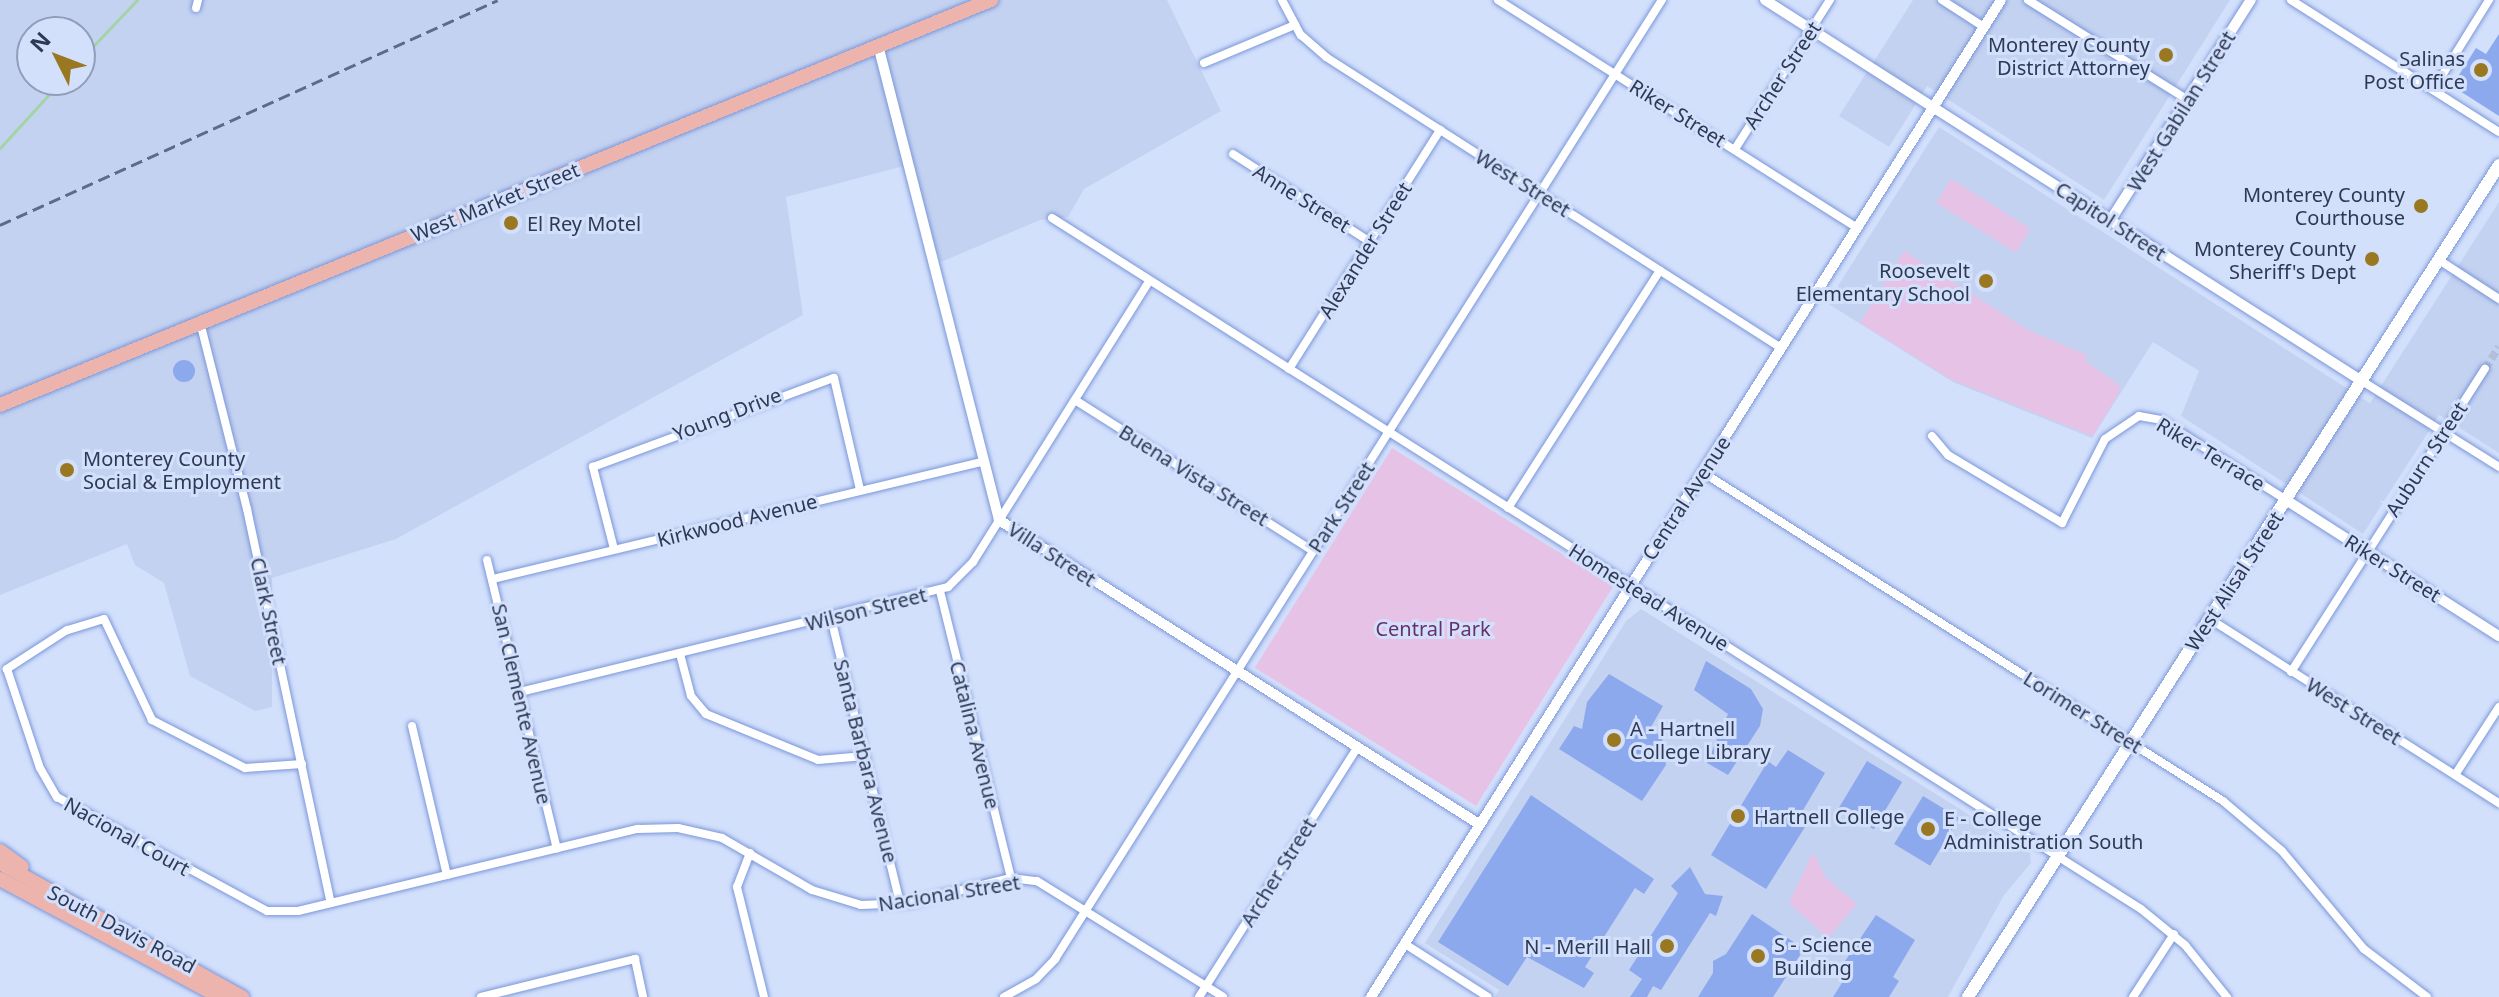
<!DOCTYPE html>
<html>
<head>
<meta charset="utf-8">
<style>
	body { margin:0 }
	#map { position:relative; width:2499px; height:997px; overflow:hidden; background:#d3e0fc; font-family:"Noto Sans",sans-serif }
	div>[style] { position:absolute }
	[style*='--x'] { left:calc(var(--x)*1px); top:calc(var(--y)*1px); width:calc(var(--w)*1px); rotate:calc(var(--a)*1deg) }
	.built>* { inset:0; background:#c4d2f1 }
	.green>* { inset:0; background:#e6c3e6; transform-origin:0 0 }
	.stream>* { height:3px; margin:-1.5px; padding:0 1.5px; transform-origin:1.5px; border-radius:1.5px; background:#a3d4a6 }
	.building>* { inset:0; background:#8ca9ed; transform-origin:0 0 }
	.round { border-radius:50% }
	.minor-tunnel>* { height:8px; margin-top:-4px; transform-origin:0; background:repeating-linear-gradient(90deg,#b2bfdb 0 8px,transparent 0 12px) }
	.roads { filter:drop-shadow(0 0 2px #7b97d9) drop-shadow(0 0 2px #7b97d9) }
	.minor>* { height:8px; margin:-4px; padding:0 4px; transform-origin:4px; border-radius:4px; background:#fff }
	.tertiary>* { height:10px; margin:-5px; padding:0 5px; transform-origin:5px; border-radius:5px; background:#fff }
	.secondary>* { height:12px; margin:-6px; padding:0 6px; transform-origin:6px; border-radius:6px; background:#fff }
	.primary>* { height:14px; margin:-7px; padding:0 7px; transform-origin:7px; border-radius:7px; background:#edb3ad }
	.rail>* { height:3px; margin-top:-1.5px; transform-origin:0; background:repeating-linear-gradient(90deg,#5e6b87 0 12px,transparent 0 18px) }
	.dots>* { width:22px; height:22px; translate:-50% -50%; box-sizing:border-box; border:4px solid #d3e0fc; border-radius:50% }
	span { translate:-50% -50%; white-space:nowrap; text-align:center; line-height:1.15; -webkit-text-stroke:6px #d3e0fc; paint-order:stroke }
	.poi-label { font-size:20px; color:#2d3955 }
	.right { translate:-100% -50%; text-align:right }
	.left { translate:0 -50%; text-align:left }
	.street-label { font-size:20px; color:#2d3955 }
	.park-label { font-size:20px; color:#683169 }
	.north { position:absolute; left:16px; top:16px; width:80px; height:80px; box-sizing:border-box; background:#d3e0fc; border:2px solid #919db9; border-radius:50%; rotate:312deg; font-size:22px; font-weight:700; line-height:32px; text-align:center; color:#2d3955 }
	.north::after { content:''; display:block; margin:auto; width:28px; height:36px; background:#9a7822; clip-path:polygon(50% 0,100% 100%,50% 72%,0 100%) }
</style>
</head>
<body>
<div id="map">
	<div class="built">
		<div style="clip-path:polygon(evenodd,0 0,1167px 0,1221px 111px,1084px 189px,1068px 217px,1040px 220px,941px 262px,904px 166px,786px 197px,803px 315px,396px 539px,272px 578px,272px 707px,255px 711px,190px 676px,164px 583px,135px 565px,127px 544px,0 595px,0 0,32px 32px,80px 32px,80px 80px,32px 80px,32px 32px)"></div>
		<div style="clip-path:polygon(1913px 0,2230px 0,2104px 200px,1927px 86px,1889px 147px,1839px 116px)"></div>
		<div style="clip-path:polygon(1939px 127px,2370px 403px,2499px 202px,2499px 453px,2439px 415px,2363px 534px,2181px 416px,2199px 371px,2153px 342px,2092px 438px,1953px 382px,1827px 303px)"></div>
		<div style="clip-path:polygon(1641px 609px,2030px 853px,2031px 863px,2004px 895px,1948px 997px,1495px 997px,1499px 990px,1425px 943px,1626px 621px)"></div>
	</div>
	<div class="green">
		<div style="left:1951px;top:179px;width:94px;height:28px;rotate:32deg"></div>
		<div style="clip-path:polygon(1904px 251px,2030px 331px,2087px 355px,2085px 361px,2117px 383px,2121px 389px,2093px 436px,1952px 380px,1860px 323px)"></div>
		<div style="left:1392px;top:448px;width:261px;height:259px;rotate:32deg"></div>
		<div style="clip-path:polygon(1813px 852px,1826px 878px,1857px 904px,1828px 938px,1789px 903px)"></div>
	</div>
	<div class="stream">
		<div style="--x:80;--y:60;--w:83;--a:-46.5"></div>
		<div style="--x:0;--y:148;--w:92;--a:-47.6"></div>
	</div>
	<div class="building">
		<div style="clip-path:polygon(2499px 34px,2499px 116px,2452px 86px,2476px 48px,2486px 54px)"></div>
		<div class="round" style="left:173px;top:360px;width:22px;height:22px"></div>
		<div style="clip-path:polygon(1706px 661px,1751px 689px,1763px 709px,1760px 726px,1728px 775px,1707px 763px,1728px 714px,1694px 690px)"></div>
		<div style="clip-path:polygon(1609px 674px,1663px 706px,1651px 727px,1662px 738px,1666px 765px,1642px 801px,1559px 749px,1574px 726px,1582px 729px,1587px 702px)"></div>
		<div style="clip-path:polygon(1788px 750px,1825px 773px,1802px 812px,1810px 819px,1766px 889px,1711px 855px,1768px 761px,1776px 767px)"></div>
		<div style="left:1867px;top:761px;width:41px;height:55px;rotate:31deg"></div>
		<div style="clip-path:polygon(1531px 795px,1654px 879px,1644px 894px,1635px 888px,1585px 967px,1594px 973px,1584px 988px,1527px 957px,1508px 986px,1438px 942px)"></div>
		<div style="left:1923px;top:796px;width:42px;height:56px;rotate:31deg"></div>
		<div style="clip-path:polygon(1690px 867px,1705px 894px,1723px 896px,1716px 916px,1710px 913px,1661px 990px,1653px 986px,1647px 997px,1630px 997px,1642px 979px,1629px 970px,1678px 893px,1671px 886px)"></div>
		<div style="clip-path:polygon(1752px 914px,1804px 949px,1773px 997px,1698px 997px,1713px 973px,1713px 961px,1726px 954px)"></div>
		<div style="clip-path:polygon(1876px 915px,1915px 940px,1893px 977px,1899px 981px,1889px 997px,1833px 997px,1845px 978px,1837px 973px)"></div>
	</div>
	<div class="minor-tunnel">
		<div style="--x:2485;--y:369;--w:26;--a:-58"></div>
	</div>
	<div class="roads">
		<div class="minor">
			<div style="--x:1282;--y:0;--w:40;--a:62"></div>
			<div style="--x:1301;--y:35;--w:33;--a:41"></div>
			<div style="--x:1326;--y:57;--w:540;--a:32.6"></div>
			<div style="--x:1498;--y:0;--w:424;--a:32.4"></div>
			<div style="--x:1942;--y:0;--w:50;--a:32.7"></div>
			<div style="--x:2028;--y:0;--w:189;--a:32"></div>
			<div style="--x:2291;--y:0;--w:246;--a:32.4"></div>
			<div style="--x:196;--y:8;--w:8;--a:-76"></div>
			<div style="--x:1204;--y:63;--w:99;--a:-22.7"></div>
			<div style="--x:2433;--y:90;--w:106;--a:-58.1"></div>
			<div style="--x:1735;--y:149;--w:177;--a:-57.5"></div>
			<div style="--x:1233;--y:154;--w:163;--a:32.7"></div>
			<div style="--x:1052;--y:218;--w:1290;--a:32.4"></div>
			<div style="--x:2141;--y:909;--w:57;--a:39.3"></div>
			<div style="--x:2185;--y:945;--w:67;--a:51.1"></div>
			<div style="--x:2439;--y:260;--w:72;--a:33"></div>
			<div style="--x:200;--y:322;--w:193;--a:75.9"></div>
			<div style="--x:247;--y:509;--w:403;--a:78"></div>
			<div style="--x:1289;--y:369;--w:283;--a:-57.7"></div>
			<div style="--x:2362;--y:381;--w:162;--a:32.1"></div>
			<div style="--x:1075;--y:400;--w:282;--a:32.4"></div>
			<div style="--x:1932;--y:436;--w:25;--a:50"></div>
			<div style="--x:1948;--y:455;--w:133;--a:30.8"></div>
			<div style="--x:2062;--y:523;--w:94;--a:-62.9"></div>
			<div style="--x:2105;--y:439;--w:41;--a:-34.1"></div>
			<div style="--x:2139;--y:416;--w:22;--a:10"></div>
			<div style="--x:2161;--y:420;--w:148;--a:32.6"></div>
			<div style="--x:1702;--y:472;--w:616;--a:32.27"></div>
			<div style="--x:2223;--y:801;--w:77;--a:40.3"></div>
			<div style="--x:2282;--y:851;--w:128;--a:50.1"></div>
			<div style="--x:2364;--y:949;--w:79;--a:37.3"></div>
			<div style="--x:1508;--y:508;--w:282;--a:-57.4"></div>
			<div style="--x:614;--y:549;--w:85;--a:-104.4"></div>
			<div style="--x:593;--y:467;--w:257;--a:-20.3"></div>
			<div style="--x:834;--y:378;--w:115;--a:76.9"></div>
			<div style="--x:487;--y:560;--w:297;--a:76.4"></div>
			<div style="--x:493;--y:579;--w:502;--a:-13.48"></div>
			<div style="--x:940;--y:591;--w:296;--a:76.1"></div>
			<div style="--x:831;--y:618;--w:294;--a:76.4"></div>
			<div style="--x:2210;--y:619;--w:343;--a:32.5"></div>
			<div style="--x:680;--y:654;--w:43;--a:75.3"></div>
			<div style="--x:691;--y:696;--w:23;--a:50"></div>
			<div style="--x:706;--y:714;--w:121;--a:22.3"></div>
			<div style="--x:818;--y:760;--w:47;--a:-4.9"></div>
			<div style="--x:2291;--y:672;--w:360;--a:-57.4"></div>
			<div style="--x:520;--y:692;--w:441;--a:-13.8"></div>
			<div style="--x:948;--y:587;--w:35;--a:-45"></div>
			<div style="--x:973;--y:562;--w:332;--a:-57.9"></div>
			<div style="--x:412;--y:726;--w:153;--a:76.8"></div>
			<div style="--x:302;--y:764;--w:57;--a:176"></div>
			<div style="--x:245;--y:768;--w:105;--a:-152.7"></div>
			<div style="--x:152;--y:720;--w:112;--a:-115.4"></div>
			<div style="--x:104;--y:619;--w:39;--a:163"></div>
			<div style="--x:67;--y:630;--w:72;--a:147"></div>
			<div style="--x:7;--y:669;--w:104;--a:71.6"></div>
			<div style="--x:40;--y:768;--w:34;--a:60"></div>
			<div style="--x:57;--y:797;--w:239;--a:28.5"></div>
			<div style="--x:267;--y:911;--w:31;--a:0"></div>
			<div style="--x:298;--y:911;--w:350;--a:-13.6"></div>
			<div style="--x:638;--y:829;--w:40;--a:-1.4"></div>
			<div style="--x:678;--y:828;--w:45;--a:12.8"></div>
			<div style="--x:722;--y:838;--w:104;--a:30"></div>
			<div style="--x:812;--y:890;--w:51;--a:17"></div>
			<div style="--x:861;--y:905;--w:48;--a:-2.4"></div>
			<div style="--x:909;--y:903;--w:105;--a:-13.8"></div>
			<div style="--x:1011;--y:878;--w:26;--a:7"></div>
			<div style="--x:1037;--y:881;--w:219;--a:31.9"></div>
			<div style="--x:2455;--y:775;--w:81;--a:-57.1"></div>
			<div style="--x:750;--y:853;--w:36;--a:111"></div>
			<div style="--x:737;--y:887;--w:113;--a:76.2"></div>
			<div style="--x:1405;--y:944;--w:98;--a:32.6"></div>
			<div style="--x:481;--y:997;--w:159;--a:-13.9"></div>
			<div style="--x:635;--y:959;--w:39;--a:78"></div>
			<div style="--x:1004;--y:997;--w:37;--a:-29"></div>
			<div style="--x:1036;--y:979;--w:28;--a:-46"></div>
			<div style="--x:1055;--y:959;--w:1135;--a:-57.67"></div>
			<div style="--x:1199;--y:997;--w:295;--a:-57.6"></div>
			<div style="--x:2133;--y:997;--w:75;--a:-56.9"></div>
		</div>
		<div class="tertiary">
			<div style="--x:1765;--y:0;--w:708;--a:32.55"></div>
			<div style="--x:878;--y:45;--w:490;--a:75.7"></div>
			<div style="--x:999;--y:520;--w:568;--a:32.35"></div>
			<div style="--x:2110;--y:221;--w:262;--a:-57.5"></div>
			<div style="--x:2286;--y:500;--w:253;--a:32.6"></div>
			<div style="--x:1371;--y:997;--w:1179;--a:-57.71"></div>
		</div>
		<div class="secondary">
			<div style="--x:1968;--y:997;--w:987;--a:-57.45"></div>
		</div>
		<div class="primary">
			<div style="--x:0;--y:405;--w:1071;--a:-22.23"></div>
			<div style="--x:0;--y:851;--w:27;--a:36"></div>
			<div style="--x:0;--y:863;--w:277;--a:29"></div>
			<div style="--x:0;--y:879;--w:250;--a:28.2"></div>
		</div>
	</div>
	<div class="rail">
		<div style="--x:0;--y:225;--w:546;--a:-24.31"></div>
	</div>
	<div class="dots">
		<div style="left:2166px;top:55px;background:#9a7822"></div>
		<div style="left:2481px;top:70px;background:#9a7822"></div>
		<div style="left:2421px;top:206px;background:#9a7822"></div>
		<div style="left:511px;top:223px;background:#9a7822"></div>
		<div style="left:2372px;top:259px;background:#9a7822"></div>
		<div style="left:1986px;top:281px;background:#9a7822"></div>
		<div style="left:67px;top:470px;background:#9a7822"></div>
		<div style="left:1614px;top:740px;background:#9a7822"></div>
		<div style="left:1738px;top:816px;background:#9a7822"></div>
		<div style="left:1928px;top:829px;background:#9a7822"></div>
		<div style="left:1667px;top:946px;background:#9a7822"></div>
		<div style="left:1758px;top:956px;background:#9a7822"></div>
	</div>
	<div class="poi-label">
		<span class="right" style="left:2150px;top:56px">Monterey County<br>District Attorney</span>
		<span class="right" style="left:2465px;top:70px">Salinas<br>Post Office</span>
		<span class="right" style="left:2405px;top:206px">Monterey County<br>Courthouse</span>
		<span class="left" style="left:527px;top:223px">El Rey Motel</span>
		<span class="right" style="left:2356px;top:260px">Monterey County<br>Sheriff's Dept</span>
		<span class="right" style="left:1970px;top:282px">Roosevelt<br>Elementary School</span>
		<span class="left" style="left:83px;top:470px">Monterey County<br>Social &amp; Employment</span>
		<span class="left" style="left:1630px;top:740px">A - Hartnell<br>College Library</span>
		<span class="left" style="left:1754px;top:816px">Hartnell College</span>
		<span class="left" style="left:1944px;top:830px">E - College<br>Administration South</span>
		<span class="left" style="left:1774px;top:956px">S - Science<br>Building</span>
		<span class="right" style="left:1651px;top:946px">N - Merill Hall</span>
	</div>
	<div class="street-label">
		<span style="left:1782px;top:75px;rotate:-57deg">Archer Street</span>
		<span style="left:2181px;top:111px;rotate:-58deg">West Gabilan Street</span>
		<span style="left:1678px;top:113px;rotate:32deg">Riker Street</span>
		<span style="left:1523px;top:183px;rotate:32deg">West Street</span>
		<span style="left:1302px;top:198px;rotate:32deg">Anne Street</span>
		<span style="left:495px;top:202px;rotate:-22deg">West Market Street</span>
		<span style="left:2111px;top:221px;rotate:33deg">Capitol Street</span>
		<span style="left:1365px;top:250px;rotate:-58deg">Alexander Street</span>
		<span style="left:727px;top:414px;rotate:-21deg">Young Drive</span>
		<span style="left:2211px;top:454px;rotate:31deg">Riker Terrace</span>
		<span style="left:2426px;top:459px;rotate:-57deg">Auburn Street</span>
		<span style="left:1194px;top:475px;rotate:32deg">Buena Vista Street</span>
		<span style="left:1686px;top:498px;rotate:-57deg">Central Avenue</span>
		<span style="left:1341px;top:507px;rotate:-57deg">Park Street</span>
		<span style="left:737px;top:520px;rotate:-14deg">Kirkwood Avenue</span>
		<span style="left:1052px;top:554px;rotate:33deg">Villa Street</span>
		<span style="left:2393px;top:568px;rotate:32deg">Riker Street</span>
		<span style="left:2234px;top:581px;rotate:-57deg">West Alisal Street</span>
		<span style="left:1649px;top:597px;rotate:32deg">Homestead Avenue</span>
		<span style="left:866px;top:609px;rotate:-14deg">Wilson Street</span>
		<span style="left:269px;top:611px;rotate:78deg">Clark Street</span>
		<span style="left:522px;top:704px;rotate:77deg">San Clemente Avenue</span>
		<span style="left:2354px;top:711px;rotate:32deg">West Street</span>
		<span style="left:2083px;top:712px;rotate:32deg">Lorimer Street</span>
		<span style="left:975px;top:735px;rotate:76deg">Catalina Avenue</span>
		<span style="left:866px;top:761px;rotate:76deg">Santa Barbara Avenue</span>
		<span style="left:127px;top:836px;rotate:29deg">Nacional Court</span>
		<span style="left:1278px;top:872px;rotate:-58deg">Archer Street</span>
		<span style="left:949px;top:893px;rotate:-9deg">Nacional Street</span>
		<span style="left:122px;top:929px;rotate:28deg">South Davis Road</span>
	</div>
	<div class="park-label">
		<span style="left:1433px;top:628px">Central Park</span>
	</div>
	<div class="north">N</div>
</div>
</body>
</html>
